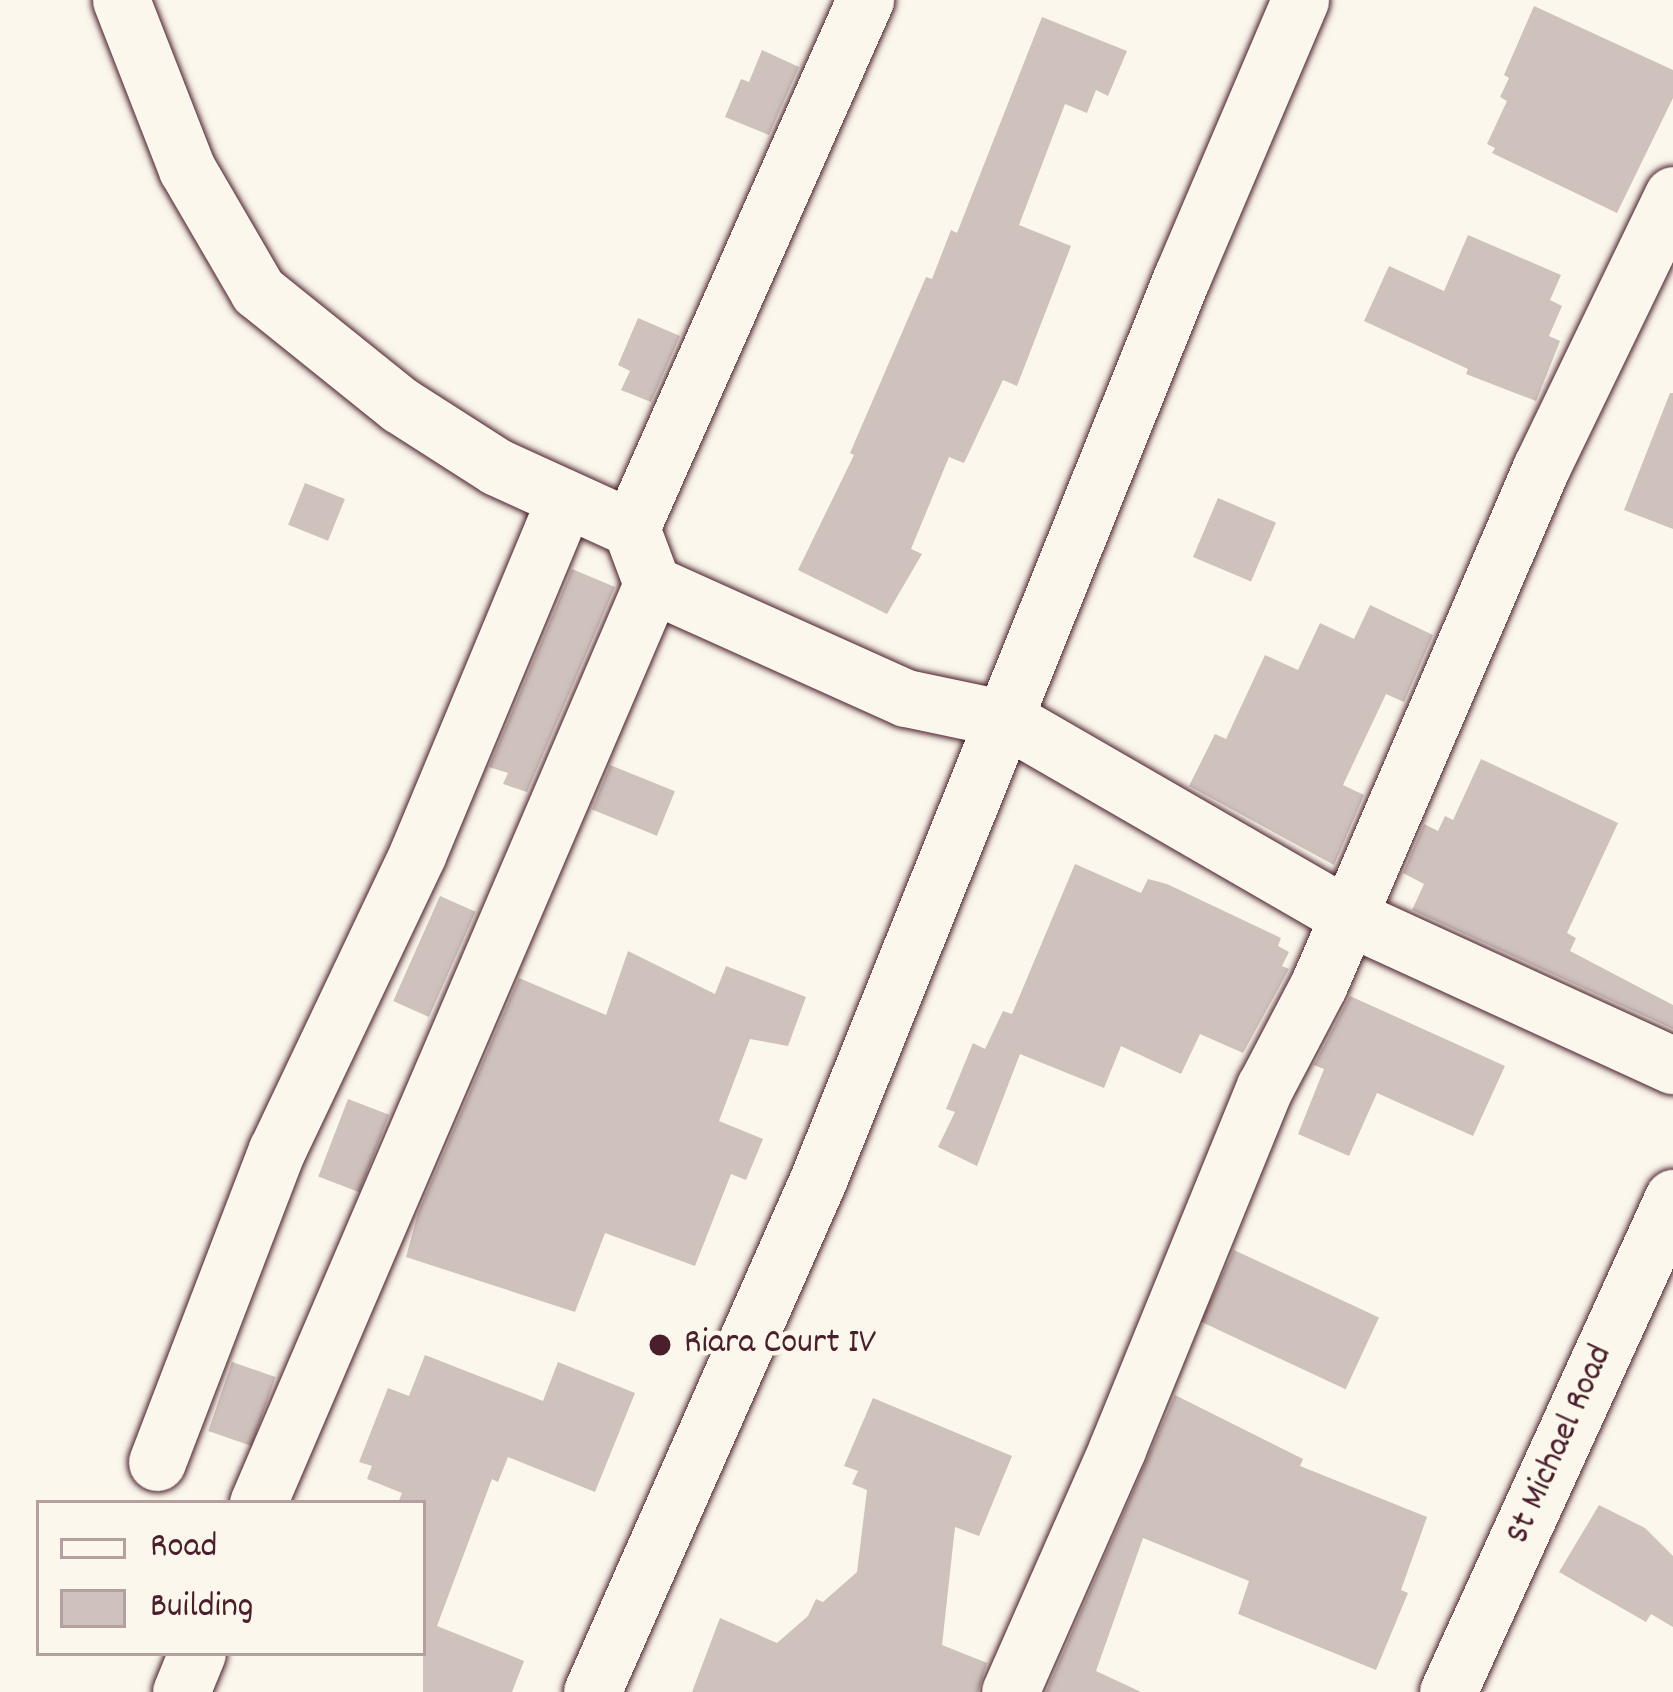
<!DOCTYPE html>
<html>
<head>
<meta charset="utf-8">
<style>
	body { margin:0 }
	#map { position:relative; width:1673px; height:1692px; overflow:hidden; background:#fbf7ec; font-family:Dekko,sans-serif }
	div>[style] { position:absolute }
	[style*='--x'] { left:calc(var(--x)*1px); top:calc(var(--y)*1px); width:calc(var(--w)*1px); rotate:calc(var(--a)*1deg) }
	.building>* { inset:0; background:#cfc2bc; transform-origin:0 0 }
	.roads { filter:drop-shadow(0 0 3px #4a1f2b) drop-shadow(0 0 3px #4a1f2b) }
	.minor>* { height:57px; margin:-28.5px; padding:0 28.5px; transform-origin:28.5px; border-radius:28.5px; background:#fbf7ec }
	.dots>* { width:33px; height:33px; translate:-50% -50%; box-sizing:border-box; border:6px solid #fbf7ec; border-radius:50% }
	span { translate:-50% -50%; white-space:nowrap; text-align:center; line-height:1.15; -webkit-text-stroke:9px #fbf7ec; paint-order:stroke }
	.poi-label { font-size:36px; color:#4a1f2b }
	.left { translate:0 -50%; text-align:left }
	.street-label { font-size:36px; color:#4a1f2b }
	.legend { position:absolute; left:36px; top:1500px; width:390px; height:156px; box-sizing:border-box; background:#fbf7ec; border:3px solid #b4a19f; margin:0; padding:15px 21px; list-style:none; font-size:36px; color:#4a1f2b }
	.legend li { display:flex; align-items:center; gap:24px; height:60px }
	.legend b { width:60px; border:3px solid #b4a19f }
</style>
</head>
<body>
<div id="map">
	<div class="building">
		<div style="clip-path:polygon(1534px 6px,1673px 70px,1673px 98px,1617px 213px,1492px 153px,1495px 148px,1487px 144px,1507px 101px,1500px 97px,1509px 78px,1504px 75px)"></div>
		<div style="clip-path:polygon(1042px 17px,1127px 51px,1108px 96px,1096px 90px,1087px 113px,1065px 104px,1019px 225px,1071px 246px,1017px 386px,1003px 380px,964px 463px,949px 457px,911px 549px,922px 554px,887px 614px,798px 570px,854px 455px,850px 453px,926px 277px,932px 279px,951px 230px,957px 233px)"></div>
		<div style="clip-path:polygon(762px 50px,799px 67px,769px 135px,725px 117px,741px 79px,749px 82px)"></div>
		<div style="clip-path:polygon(1468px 235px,1561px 275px,1550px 300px,1562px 306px,1549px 336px,1560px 341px,1536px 401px,1466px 374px,1468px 369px,1364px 321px,1389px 266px,1444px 291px)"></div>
		<div style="clip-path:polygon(638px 318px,680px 336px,651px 402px,621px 390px,630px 371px,618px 365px)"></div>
		<div style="clip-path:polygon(1670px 393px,1673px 393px,1673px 529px,1624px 510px)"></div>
		<div style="left:305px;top:483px;width:43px;height:45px;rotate:22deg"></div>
		<div style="left:1218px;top:498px;width:63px;height:64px;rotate:23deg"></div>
		<div style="clip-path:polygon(572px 569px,615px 587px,527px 792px,503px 784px,508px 773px,489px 767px)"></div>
		<div style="clip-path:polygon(1370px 605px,1433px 635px,1404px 702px,1386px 694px,1343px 785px,1364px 795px,1334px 865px,1189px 786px,1215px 734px,1226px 739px,1265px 655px,1298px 670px,1320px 623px,1354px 639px)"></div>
		<div style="clip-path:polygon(1481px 759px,1618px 823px,1567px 933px,1576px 938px,1570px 951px,1673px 1005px,1673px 1029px,1412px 910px,1424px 884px,1403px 873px,1424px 824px,1438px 831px,1445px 816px,1453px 820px)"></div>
		<div style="left:610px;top:765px;width:70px;height:48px;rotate:22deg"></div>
		<div style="clip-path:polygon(1075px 864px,1141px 893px,1148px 879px,1167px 884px,1281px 938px,1278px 946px,1289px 952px,1282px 966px,1289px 969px,1243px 1053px,1200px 1034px,1181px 1074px,1121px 1046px,1104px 1088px,1020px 1054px,977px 1166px,938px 1147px,955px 1112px,946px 1109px,973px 1043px,985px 1049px,1003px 1011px,1012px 1014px)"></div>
		<div style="left:440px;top:896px;width:39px;height:115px;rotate:24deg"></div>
		<div style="clip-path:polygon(628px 951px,715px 994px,726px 966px,806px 997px,788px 1046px,750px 1039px,719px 1121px,763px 1139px,746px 1180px,731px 1174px,695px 1266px,605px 1233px,575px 1312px,406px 1257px,418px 1213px,519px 978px,606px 1015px)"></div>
		<div style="clip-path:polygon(1350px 996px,1505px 1066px,1473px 1136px,1377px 1093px,1349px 1156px,1298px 1134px,1324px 1069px,1314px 1065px)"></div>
		<div style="left:348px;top:1099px;width:44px;height:83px;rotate:21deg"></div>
		<div style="left:1234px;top:1250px;width:160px;height:79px;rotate:25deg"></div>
		<div style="clip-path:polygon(425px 1355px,543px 1401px,558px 1362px,635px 1393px,595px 1492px,508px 1457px,498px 1482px,492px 1479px,437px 1626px,524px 1661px,512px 1692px,423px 1692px,423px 1503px,398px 1503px,402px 1493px,367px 1479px,372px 1466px,359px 1462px,388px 1388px,409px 1396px)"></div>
		<div style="left:232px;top:1362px;width:46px;height:73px;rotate:19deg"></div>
		<div style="clip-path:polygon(1175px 1395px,1303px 1459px,1300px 1466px,1427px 1517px,1401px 1590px,1408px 1593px,1376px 1670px,1238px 1614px,1249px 1581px,1143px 1538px,1096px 1671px,1141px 1692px,1046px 1692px)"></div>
		<div style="clip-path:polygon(873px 1398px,1012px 1456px,979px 1536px,955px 1527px,942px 1645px,987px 1663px,978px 1692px,692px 1692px,720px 1618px,777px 1643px,808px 1616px,816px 1599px,823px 1602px,857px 1572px,867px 1490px,852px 1484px,858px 1471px,844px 1466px)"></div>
		<div style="clip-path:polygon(1599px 1505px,1645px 1528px,1673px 1556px,1673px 1627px,1651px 1614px,1646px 1622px,1559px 1572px)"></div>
	</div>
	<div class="roads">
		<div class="minor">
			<div style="--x:121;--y:0;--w:181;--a:68.7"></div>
			<div style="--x:187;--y:169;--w:141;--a:59.8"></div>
			<div style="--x:258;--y:291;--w:182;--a:38.8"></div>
			<div style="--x:400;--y:405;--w:115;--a:32.6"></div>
			<div style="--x:497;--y:467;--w:147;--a:24.5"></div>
			<div style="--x:631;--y:528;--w:60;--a:69.4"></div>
			<div style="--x:652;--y:584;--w:278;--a:24.2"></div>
			<div style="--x:906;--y:698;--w:102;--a:11.9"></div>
			<div style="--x:1006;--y:719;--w:396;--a:30"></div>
			<div style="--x:1349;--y:917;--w:356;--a:24.6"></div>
			<div style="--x:631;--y:528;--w:578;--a:-66.1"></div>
			<div style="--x:157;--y:1462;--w:334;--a:-69"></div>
			<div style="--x:277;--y:1150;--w:327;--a:-64.6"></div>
			<div style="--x:417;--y:855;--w:382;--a:-67.4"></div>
			<div style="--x:258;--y:1503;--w:1000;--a:-66.79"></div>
			<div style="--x:181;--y:1692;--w:42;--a:-67.7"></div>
			<div style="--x:592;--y:1692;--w:560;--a:-66.18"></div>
			<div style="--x:818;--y:1180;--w:974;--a:-68.05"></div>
			<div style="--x:1182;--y:277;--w:301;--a:-66.9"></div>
			<div style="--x:1010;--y:1692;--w:266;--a:-66.2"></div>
			<div style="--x:1117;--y:1449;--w:391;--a:-67.8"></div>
			<div style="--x:1265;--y:1087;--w:116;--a:-62.3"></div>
			<div style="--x:1319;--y:984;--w:562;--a:-66.72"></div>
			<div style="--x:1541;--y:468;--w:303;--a:-64.2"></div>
			<div style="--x:1448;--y:1692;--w:543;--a:-65.51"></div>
		</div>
	</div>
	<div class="dots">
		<div style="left:660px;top:1345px;background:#4a1f2b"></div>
	</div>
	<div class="poi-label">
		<span class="left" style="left:684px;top:1345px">Riara Court IV</span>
	</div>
	<div class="street-label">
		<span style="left:1561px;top:1445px;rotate:-66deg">St Michael Road</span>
	</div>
	<ul class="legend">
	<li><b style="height:15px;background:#fbf7ec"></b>Road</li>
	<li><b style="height:33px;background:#cfc2bc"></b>Building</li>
	</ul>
</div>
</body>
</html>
